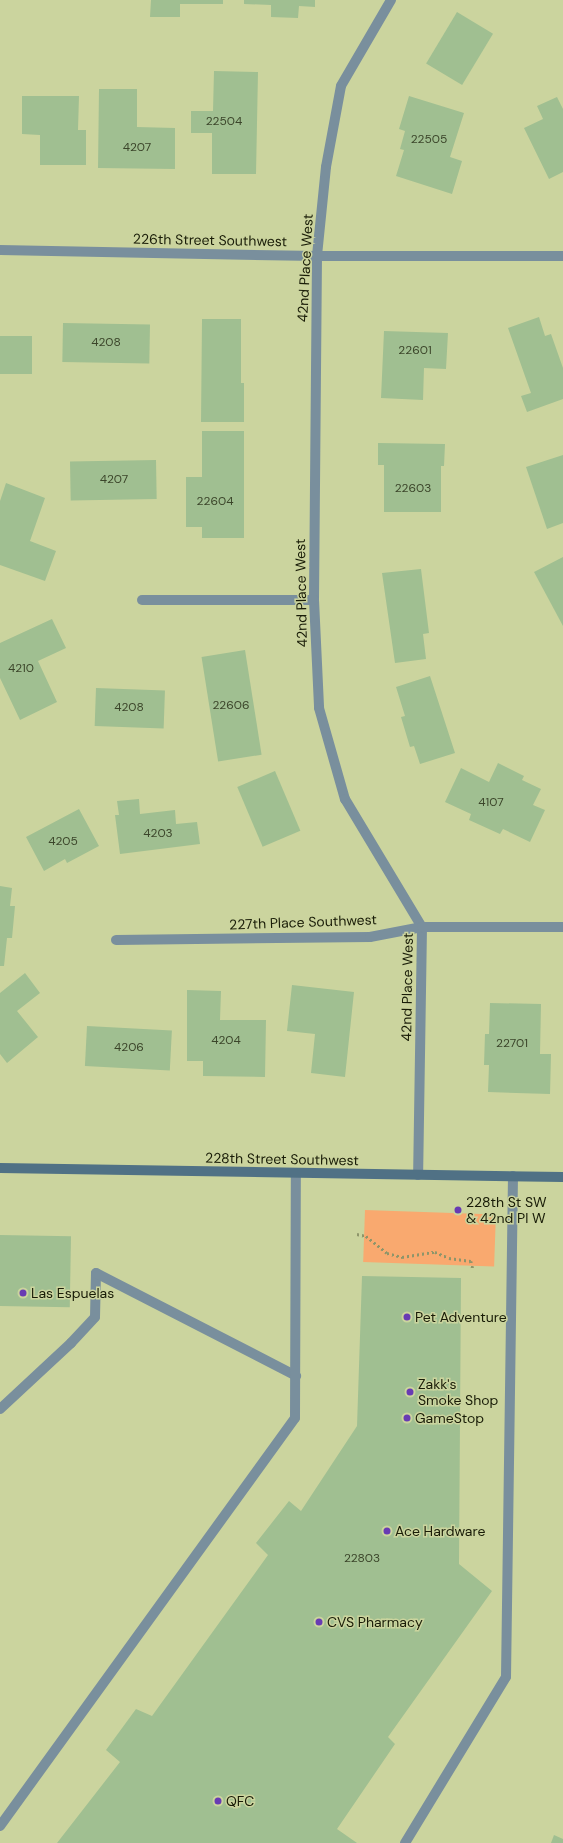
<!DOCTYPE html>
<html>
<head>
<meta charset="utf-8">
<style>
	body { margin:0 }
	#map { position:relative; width:563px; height:1843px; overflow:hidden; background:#cbd49e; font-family:"DM Sans",sans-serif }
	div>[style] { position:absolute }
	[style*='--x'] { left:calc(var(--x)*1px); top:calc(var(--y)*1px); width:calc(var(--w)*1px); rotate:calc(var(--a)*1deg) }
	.green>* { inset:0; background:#f9a96f; transform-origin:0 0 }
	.building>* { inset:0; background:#a0bf91; transform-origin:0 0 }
	.path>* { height:2.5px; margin-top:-1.25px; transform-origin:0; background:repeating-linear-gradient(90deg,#8e956a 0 2px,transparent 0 5px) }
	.service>* { height:10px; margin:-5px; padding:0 5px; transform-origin:5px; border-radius:5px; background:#798f9d }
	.minor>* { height:10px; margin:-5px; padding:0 5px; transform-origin:5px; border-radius:5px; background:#798f9d }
	.secondary>* { height:10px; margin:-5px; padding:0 5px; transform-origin:5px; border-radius:5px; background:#507185 }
	.dots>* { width:11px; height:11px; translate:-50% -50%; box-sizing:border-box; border:2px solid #cbd49e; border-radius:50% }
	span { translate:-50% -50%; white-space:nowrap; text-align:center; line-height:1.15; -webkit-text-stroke:3px #cbd49e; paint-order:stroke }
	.number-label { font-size:12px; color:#3b452a }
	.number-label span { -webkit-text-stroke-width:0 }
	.street-label { font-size:14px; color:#191c07 }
	.poi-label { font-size:14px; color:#191c07 }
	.left { translate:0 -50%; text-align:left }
</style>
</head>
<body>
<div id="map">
	<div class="green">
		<div style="left:365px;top:1210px;width:131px;height:52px;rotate:2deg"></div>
	</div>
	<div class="building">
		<div style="clip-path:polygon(151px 0,223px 0,223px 4px,180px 4px,180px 17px,150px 17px)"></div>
		<div style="clip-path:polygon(244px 0,315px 0,315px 7px,299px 6px,298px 18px,271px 17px,271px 5px,244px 4px)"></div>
		<div style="left:457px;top:12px;width:42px;height:60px;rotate:31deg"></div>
		<div style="clip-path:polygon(214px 71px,258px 72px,256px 174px,212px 174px,212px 133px,191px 133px,191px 111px,213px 111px)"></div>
		<div style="clip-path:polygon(99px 89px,137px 89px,137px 127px,175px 128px,175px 169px,98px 168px)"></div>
		<div style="clip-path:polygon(22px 96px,79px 96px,78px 130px,86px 130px,86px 165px,40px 165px,40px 135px,22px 134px)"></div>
		<div style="clip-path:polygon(409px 96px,464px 113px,450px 157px,462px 161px,452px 194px,396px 176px,404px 150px,400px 149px,405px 131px,399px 129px)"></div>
		<div style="clip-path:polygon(557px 97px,563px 109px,563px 172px,549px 179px,524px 128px,543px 119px,537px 106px)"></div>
		<div style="clip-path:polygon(539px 317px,545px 336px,551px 334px,563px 368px,563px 399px,527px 412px,521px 396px,531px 393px,508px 328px)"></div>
		<div style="clip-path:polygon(202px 319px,241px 319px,241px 383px,244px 383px,244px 422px,201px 422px)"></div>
		<div style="left:63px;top:323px;width:87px;height:39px;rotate:1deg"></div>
		<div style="clip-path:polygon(384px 331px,448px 333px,446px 369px,424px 368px,423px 400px,381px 398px)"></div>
		<div style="left:0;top:336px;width:32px;height:38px"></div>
		<div style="clip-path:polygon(202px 431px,244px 431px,244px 538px,202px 538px,202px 527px,186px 527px,186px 477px,202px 477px)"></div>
		<div style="clip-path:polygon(378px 443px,445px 444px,444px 466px,441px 466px,441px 512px,384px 512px,384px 465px,378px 465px)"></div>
		<div style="clip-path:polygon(563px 455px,563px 523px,547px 529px,526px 467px)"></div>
		<div style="left:156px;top:460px;width:39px;height:86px;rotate:89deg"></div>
		<div style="clip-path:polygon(6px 483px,45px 498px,30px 541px,56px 551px,45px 581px,0 565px,0 501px)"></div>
		<div style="clip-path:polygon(563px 557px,563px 626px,534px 572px)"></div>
		<div style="clip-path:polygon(421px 569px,429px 633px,423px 634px,426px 659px,395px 663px,382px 573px)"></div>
		<div style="clip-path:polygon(52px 619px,66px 648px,38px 661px,57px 702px,20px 720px,0 678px,0 643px)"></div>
		<div style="left:245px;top:650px;width:106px;height:44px;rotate:81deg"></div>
		<div style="clip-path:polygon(430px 676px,455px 753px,420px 764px,414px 746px,410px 747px,401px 717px,405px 716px,396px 687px)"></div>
		<div style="left:96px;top:688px;width:69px;height:38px;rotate:2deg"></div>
		<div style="clip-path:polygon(498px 763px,524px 776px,522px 780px,541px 789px,533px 805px,545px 810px,530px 842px,503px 829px,500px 834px,469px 820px,471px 814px,445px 802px,461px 768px,489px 782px)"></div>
		<div style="left:275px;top:771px;width:65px;height:41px;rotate:67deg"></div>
		<div style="clip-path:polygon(139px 799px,140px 814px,175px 810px,176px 824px,197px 822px,200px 844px,120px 854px,115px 815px,119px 815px,117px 801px)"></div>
		<div style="clip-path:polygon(79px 809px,99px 846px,67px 863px,65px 859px,44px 871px,26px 837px)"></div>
		<div style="clip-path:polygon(0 886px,12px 888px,10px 906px,15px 906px,12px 938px,7px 938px,4px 966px,0 966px)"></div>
		<div style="clip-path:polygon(25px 973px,40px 993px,17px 1011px,38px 1037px,7px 1063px,0 1054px,0 993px)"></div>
		<div style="clip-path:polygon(292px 985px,354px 992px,345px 1077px,311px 1073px,315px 1034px,287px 1031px)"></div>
		<div style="clip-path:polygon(187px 990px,221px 991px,220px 1020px,266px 1020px,265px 1077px,203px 1076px,203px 1061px,187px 1061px)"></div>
		<div style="clip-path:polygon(490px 1003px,541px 1004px,540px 1054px,551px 1054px,550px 1094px,488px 1092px,489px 1065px,484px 1065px,485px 1034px,489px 1034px)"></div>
		<div style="left:87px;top:1026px;width:85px;height:40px;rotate:3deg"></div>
		<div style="left:0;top:1235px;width:71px;height:71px;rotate:1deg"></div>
		<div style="clip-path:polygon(362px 1276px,461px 1278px,459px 1564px,492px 1591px,388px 1737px,395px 1744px,337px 1829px,357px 1843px,57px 1843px,120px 1762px,106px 1750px,136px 1709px,152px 1716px,268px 1555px,256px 1543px,289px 1501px,301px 1511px,357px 1426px)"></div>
		<div style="clip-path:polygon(554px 1835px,563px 1839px,563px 1843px,551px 1843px)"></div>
	</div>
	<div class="path">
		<div style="--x:357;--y:1234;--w:9;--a:13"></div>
		<div style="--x:366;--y:1236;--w:27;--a:39"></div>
		<div style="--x:387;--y:1253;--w:16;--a:15"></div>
		<div style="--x:402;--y:1257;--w:33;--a:-9"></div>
		<div style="--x:435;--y:1252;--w:15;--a:23"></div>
		<div style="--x:449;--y:1258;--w:22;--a:8"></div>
		<div style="--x:471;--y:1261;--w:8;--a:76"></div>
	</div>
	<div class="service">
		<div style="--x:0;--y:1409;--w:97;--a:-42.9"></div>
		<div style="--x:71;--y:1343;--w:35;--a:-47"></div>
		<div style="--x:95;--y:1317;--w:44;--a:-88.7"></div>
		<div style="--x:96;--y:1273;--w:225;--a:27.2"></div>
		<div style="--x:0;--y:1826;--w:503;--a:-54.13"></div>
		<div style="--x:295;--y:1418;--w:245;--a:-89.8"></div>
		<div style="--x:405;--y:1843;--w:194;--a:-58.7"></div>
		<div style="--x:506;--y:1677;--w:501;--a:-89.2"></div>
	</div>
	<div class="minor">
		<div style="--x:391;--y:0;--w:99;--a:120.2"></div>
		<div style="--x:341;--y:86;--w:82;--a:100.5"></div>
		<div style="--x:326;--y:167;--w:89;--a:95.8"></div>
		<div style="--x:317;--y:256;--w:344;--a:90.5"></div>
		<div style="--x:314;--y:600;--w:108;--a:87.3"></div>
		<div style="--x:319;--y:708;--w:95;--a:74.1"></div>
		<div style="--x:345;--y:799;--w:149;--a:59"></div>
		<div style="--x:422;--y:927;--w:248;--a:90.9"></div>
		<div style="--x:0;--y:250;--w:317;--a:1.1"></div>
		<div style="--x:317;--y:256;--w:246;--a:0"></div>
		<div style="--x:142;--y:600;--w:172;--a:0"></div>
		<div style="--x:116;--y:940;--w:254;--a:-0.7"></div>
		<div style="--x:370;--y:937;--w:53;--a:-10.9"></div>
		<div style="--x:422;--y:927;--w:141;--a:0"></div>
	</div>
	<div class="secondary">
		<div style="--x:0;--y:1168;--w:563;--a:0.92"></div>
	</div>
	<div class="dots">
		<div style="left:458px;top:1210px;background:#683bb3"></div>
		<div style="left:23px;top:1293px;background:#683bb3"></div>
		<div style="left:407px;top:1317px;background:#683bb3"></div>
		<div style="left:410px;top:1392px;background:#683bb3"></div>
		<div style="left:407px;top:1418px;background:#683bb3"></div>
		<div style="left:387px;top:1531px;background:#683bb3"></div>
		<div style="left:319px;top:1622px;background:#683bb3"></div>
		<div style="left:218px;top:1801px;background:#683bb3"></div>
	</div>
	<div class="number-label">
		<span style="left:224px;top:122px">22504</span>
		<span style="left:429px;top:140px">22505</span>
		<span style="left:137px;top:148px">4207</span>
		<span style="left:106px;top:343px">4208</span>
		<span style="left:415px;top:351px">22601</span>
		<span style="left:114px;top:480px">4207</span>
		<span style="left:413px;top:489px">22603</span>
		<span style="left:215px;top:502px">22604</span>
		<span style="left:21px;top:669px">4210</span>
		<span style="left:231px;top:706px">22606</span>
		<span style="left:129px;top:708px">4208</span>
		<span style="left:491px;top:803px">4107</span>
		<span style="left:158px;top:834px">4203</span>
		<span style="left:63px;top:842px">4205</span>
		<span style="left:226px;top:1041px">4204</span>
		<span style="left:512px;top:1044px">22701</span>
		<span style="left:129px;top:1048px">4206</span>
		<span style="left:362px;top:1559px">22803</span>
	</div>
	<div class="street-label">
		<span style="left:210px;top:240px;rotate:1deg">226th Street Southwest</span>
		<span style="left:305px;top:268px;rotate:-87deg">42nd Place West</span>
		<span style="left:301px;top:593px;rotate:-91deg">42nd Place West</span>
		<span style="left:303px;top:922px;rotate:-2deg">227th Place Southwest</span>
		<span style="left:407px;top:987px;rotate:-89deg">42nd Place West</span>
		<span style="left:282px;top:1159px;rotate:1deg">228th Street Southwest</span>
	</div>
	<div class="poi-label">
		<span class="left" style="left:466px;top:1210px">228th St SW<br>&amp; 42nd Pl W</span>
		<span class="left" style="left:31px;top:1293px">Las Espuelas</span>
		<span class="left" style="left:415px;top:1317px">Pet Adventure</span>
		<span class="left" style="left:418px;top:1392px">Zakk's<br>Smoke Shop</span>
		<span class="left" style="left:415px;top:1418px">GameStop</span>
		<span class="left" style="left:395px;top:1531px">Ace Hardware</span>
		<span class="left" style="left:327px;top:1622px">CVS Pharmacy</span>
		<span class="left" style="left:226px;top:1801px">QFC</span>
	</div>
</div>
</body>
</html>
